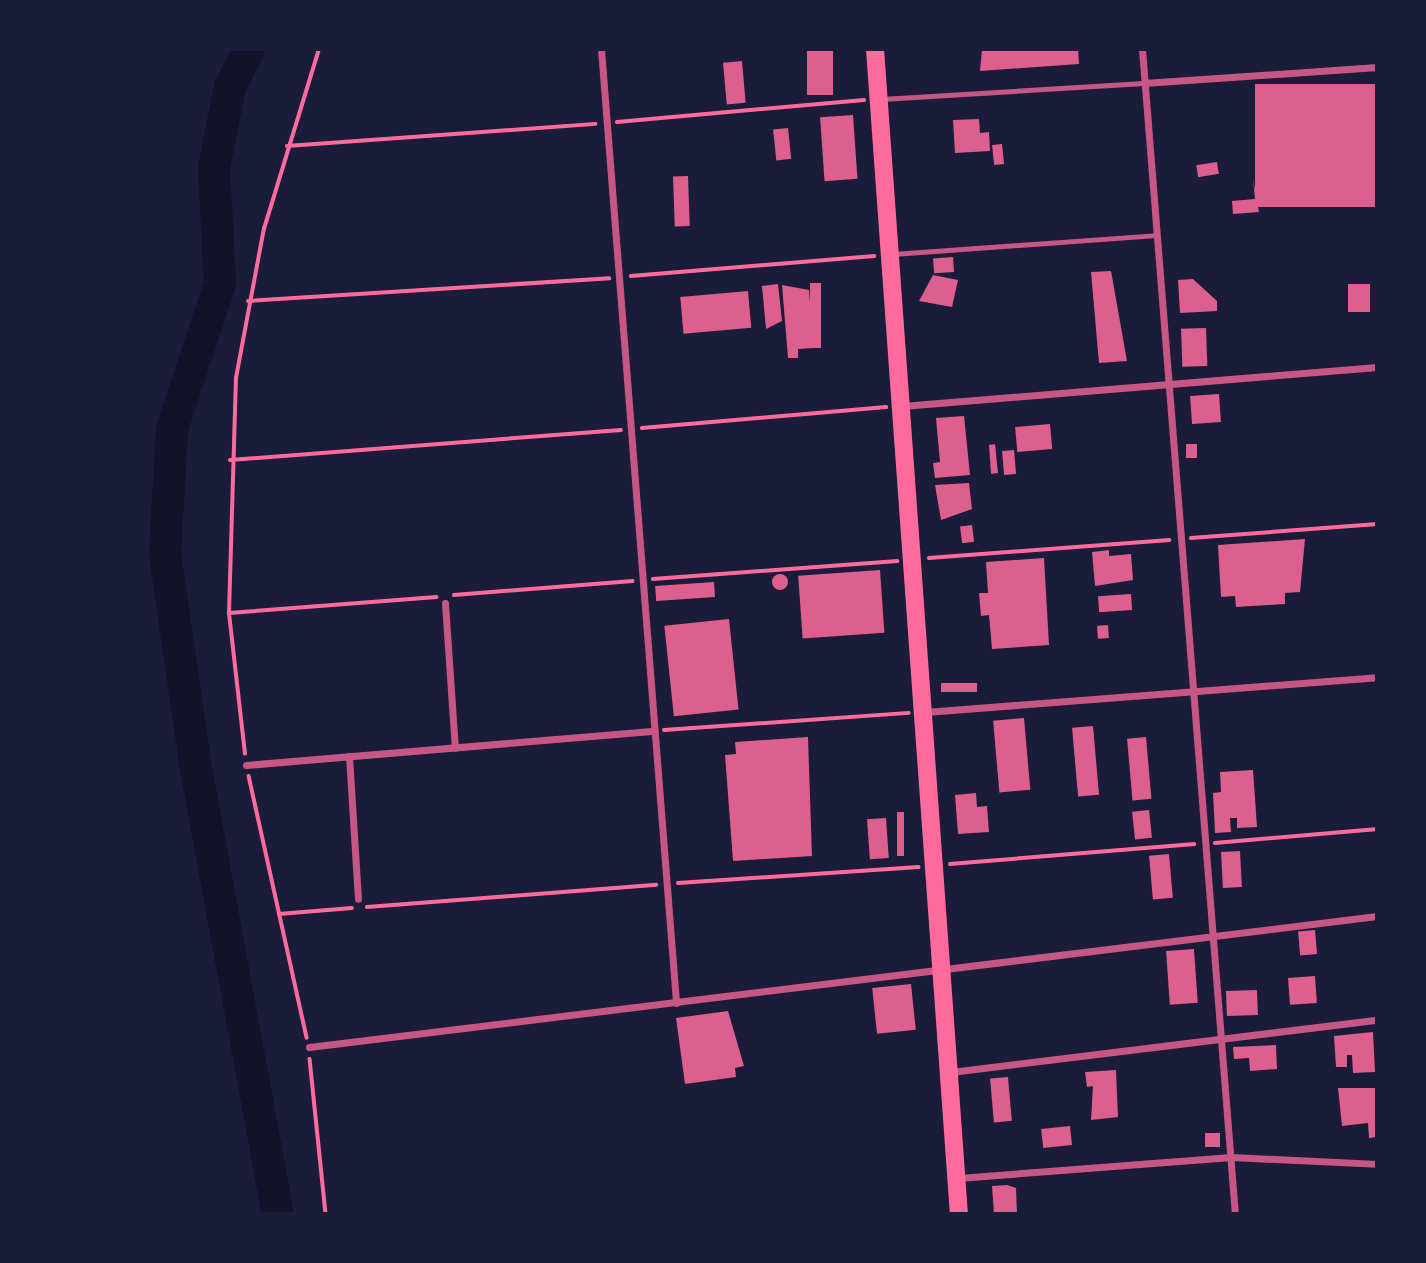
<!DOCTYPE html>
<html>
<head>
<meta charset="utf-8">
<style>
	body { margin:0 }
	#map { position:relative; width:1426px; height:1263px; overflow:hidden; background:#1b1b3a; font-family:"Noto Sans",sans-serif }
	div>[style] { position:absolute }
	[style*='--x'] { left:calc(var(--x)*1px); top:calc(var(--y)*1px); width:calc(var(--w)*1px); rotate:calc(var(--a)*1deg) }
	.river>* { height:32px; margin:-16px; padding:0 16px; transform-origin:16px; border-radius:16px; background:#12122b }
	.building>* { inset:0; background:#dd5f8e; transform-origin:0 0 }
	.round { border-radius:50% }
	.path>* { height:3.5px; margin:-1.75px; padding:0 1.75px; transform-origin:1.75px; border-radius:1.75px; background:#ff6b9d }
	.service>* { height:5px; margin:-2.5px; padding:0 2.5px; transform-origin:2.5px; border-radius:2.5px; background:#c65784 }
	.minor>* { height:7px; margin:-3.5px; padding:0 3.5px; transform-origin:3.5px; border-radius:3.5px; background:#c65784 }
	.trunk>* { height:18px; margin:-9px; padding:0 9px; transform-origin:9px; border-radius:9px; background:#ff6b9d }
	span { translate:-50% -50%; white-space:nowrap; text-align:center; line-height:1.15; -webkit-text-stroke:6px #1b1b3a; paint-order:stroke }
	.frame { position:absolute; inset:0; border:51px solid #1b1b3a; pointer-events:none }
</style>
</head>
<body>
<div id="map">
	<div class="river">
		<div style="--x:249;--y:49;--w:42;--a:116.6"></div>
		<div style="--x:230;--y:87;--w:82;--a:101.3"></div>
		<div style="--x:214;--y:167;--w:117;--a:87.1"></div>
		<div style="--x:220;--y:284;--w:153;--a:108.3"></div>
		<div style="--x:172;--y:429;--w:125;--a:93.2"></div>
		<div style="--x:165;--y:554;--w:211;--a:81.8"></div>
		<div style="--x:195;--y:763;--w:459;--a:79.6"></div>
	</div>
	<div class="building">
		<div style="left:807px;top:49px;width:26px;height:46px"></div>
		<div style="clip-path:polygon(982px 49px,1078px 49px,1079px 64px,980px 71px)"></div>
		<div style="left:742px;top:61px;width:42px;height:19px;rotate:85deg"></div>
		<div style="left:1377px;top:84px;width:123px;height:122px;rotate:90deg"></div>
		<div style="left:853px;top:115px;width:64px;height:33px;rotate:86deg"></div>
		<div style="clip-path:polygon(979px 119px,980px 133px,989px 132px,990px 151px,955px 153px,953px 120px)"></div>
		<div style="left:788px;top:128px;width:31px;height:15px;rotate:84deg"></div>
		<div style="left:1002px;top:144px;width:20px;height:10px;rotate:84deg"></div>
		<div style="left:1217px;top:162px;width:12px;height:21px;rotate:81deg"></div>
		<div style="left:688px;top:176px;width:50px;height:15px;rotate:88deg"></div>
		<div style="clip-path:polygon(1253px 179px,1259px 212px,1233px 214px,1232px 201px,1255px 199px)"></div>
		<div style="left:953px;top:257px;width:15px;height:20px;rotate:86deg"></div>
		<div style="clip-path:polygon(1111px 271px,1127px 361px,1099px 363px,1091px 272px)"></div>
		<div style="clip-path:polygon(933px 275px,958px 280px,952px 307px,919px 301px)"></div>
		<div style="clip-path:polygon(1193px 279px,1217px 301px,1217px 311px,1180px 313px,1178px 280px)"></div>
		<div style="left:810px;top:283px;width:11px;height:65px"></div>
		<div style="clip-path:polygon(778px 284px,782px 321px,766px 329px,762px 286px)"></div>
		<div style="left:1348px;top:284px;width:22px;height:28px"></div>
		<div style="clip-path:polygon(782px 285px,809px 290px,814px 348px,798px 349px,798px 358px,788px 358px)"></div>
		<div style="left:748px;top:291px;width:37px;height:68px;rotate:85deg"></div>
		<div style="left:1206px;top:328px;width:38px;height:25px;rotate:88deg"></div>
		<div style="left:1219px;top:394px;width:28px;height:29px;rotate:86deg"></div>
		<div style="clip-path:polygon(964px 416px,970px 475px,935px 478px,933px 463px,940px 462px,936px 418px)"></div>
		<div style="left:1050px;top:424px;width:25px;height:35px;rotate:85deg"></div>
		<div style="clip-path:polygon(995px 444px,998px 473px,991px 474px,989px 445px)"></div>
		<div style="left:1186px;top:444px;width:11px;height:14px"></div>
		<div style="left:1014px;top:450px;width:24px;height:12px;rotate:85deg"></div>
		<div style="clip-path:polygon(969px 483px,972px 509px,941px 520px,935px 485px)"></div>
		<div style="left:972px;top:525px;width:17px;height:12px;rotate:83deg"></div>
		<div style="clip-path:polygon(1305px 539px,1300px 592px,1285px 593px,1285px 604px,1236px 607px,1235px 596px,1221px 597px,1218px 545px)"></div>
		<div style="clip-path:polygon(1109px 550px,1109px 556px,1131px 554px,1133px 580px,1095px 586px,1092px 552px)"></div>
		<div style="clip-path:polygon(1044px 558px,1049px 645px,992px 649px,989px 615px,981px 616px,979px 593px,988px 593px,986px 562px)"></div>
		<div style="left:880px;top:570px;width:63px;height:82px;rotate:86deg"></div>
		<div class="round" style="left:772px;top:574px;width:16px;height:16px"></div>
		<div style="left:714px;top:582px;width:15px;height:59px;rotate:86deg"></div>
		<div style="left:1131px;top:594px;width:16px;height:33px;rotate:86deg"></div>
		<div style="left:729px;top:619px;width:91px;height:65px;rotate:84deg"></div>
		<div style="left:1108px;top:625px;width:13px;height:11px;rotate:86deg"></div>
		<div style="left:977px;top:683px;width:9px;height:36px;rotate:90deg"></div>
		<div style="left:1024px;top:718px;width:72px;height:31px;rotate:85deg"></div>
		<div style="left:1093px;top:726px;width:69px;height:21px;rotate:85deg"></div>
		<div style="clip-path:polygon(808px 737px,812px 856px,733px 861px,725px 755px,736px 754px,735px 742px)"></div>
		<div style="left:1146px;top:737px;width:62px;height:19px;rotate:85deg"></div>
		<div style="clip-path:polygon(1253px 770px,1257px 827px,1237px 828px,1237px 818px,1230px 818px,1231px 832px,1215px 833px,1213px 793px,1221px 792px,1220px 772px)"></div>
		<div style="clip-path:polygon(976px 793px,977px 807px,987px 806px,989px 832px,958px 834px,955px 795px)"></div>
		<div style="left:1149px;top:810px;width:28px;height:17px;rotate:84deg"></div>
		<div style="left:897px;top:812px;width:7px;height:44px"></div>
		<div style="left:886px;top:818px;width:40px;height:19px;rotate:86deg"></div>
		<div style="left:1240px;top:851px;width:36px;height:19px;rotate:87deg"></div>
		<div style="left:1169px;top:854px;width:44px;height:20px;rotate:85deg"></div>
		<div style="left:1315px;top:930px;width:24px;height:17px;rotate:85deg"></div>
		<div style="left:1194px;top:949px;width:54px;height:28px;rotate:86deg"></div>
		<div style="left:1315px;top:976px;width:27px;height:27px;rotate:86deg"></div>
		<div style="left:911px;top:984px;width:46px;height:39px;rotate:84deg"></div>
		<div style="left:1257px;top:990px;width:25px;height:31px;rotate:88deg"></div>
		<div style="clip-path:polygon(728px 1011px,744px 1066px,735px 1068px,736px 1077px,685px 1084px,676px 1018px)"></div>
		<div style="clip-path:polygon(1373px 1032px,1375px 1072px,1353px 1073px,1352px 1055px,1347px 1055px,1347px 1067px,1336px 1067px,1334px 1036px)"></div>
		<div style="clip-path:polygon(1276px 1045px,1277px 1069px,1250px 1071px,1249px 1058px,1234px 1059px,1233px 1047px)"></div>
		<div style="clip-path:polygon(1116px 1070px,1118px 1117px,1091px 1120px,1093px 1086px,1087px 1087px,1085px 1072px)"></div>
		<div style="left:1008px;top:1077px;width:44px;height:18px;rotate:85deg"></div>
		<div style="clip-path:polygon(1338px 1088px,1377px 1088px,1377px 1137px,1369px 1138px,1368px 1123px,1342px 1126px)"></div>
		<div style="left:1070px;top:1126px;width:19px;height:29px;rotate:84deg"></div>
		<div style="left:1205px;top:1133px;width:15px;height:14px"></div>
		<div style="clip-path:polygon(1007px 1185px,1016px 1188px,1017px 1214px,994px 1214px,992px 1186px)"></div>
	</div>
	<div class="path">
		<div style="--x:617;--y:122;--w:248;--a:-5.1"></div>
		<div style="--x:287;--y:146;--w:309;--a:-4.1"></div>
		<div style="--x:631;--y:276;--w:244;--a:-4.7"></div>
		<div style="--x:248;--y:301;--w:362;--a:-3.6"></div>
		<div style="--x:642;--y:428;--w:245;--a:-4.9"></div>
		<div style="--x:230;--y:460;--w:392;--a:-4.4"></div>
		<div style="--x:1191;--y:538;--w:187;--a:-4.3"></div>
		<div style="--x:929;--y:558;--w:241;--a:-4.3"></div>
		<div style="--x:653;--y:579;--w:245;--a:-4.2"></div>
		<div style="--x:454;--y:595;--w:179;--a:-4.5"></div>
		<div style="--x:229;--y:613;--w:208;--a:-4.4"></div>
		<div style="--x:664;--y:730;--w:245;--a:-4"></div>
		<div style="--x:245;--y:754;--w:142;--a:-96.5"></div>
		<div style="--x:229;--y:613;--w:235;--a:-88.3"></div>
		<div style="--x:236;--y:378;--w:152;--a:-79.4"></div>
		<div style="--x:264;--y:229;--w:188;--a:-73"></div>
		<div style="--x:249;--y:776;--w:268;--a:77.5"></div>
		<div style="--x:1215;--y:843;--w:163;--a:-4.9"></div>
		<div style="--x:950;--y:864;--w:245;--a:-4.7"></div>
		<div style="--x:678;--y:883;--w:241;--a:-3.8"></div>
		<div style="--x:367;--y:907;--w:290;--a:-4.4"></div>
		<div style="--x:279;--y:914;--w:73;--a:-4.7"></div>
		<div style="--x:310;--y:1059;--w:156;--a:84.1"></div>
	</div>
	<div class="service">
		<div style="--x:882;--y:99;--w:262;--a:-3.5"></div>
		<div style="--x:893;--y:254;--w:264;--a:-4.1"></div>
	</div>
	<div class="minor">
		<div style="--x:601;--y:49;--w:957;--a:85.5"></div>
		<div style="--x:1142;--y:49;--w:1169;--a:85.44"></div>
		<div style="--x:1144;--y:83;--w:234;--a:-3.9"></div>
		<div style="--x:902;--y:406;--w:477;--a:-4.7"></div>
		<div style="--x:445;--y:603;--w:145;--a:86.1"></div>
		<div style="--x:925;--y:712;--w:453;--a:-4.4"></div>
		<div style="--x:349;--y:756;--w:143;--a:86.4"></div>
		<div style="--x:246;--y:765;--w:410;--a:-4.8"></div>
		<div style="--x:309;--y:1047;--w:1076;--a:-6.99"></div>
		<div style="--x:951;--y:1072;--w:429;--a:-7"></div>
		<div style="--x:958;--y:1178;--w:274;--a:-4.4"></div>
		<div style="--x:1231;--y:1157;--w:146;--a:2.7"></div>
	</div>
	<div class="trunk">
		<div style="--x:875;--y:49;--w:1168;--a:85.88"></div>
	</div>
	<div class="frame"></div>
</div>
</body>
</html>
